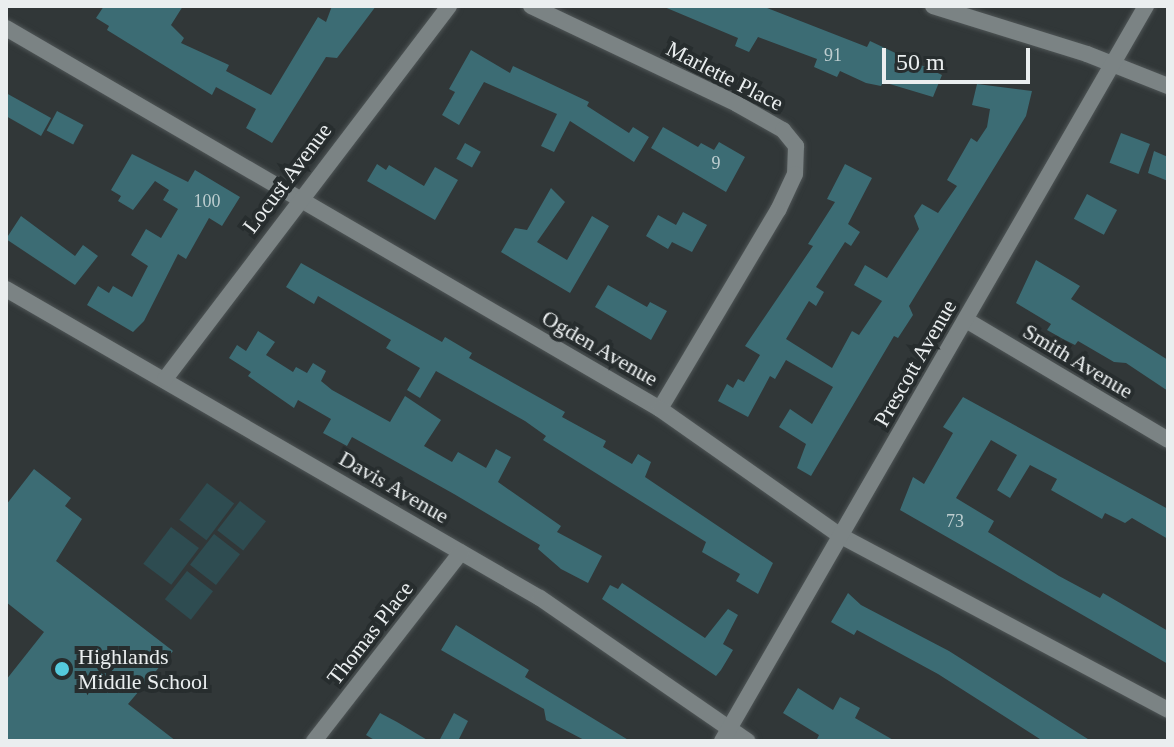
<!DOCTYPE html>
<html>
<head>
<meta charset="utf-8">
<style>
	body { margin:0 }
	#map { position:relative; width:1174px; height:747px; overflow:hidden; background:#313738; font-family:Georgia,serif }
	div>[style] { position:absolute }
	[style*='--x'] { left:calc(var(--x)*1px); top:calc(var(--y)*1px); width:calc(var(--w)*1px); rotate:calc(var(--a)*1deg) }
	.green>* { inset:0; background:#2e4c51; transform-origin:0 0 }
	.building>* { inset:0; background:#3c6c74; transform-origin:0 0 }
	.roads { filter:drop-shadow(0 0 2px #4f5556) drop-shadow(0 0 2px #4f5556) }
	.street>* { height:16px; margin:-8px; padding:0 8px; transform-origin:8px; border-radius:8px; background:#7b8384 }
	.dots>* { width:22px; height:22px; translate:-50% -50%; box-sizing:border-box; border:4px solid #272d2e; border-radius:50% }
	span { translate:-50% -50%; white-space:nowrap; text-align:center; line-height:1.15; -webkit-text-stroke:8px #272d2e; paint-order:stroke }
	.number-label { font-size:18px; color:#beced0 }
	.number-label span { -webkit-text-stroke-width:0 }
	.street-label { font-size:22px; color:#eaeeef }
	.poi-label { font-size:22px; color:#eaeeef }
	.left { translate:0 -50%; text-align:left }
	.frame { position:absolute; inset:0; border:8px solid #eaeeef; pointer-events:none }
	.scale { position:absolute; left:882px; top:48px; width:148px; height:36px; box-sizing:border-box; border:4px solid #eaeeef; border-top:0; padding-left:10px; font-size:24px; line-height:28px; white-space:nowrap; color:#eaeeef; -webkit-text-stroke:6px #272d2e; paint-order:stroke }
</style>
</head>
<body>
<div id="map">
	<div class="green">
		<div style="left:207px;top:483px;width:34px;height:46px;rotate:37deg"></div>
		<div style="left:240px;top:501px;width:33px;height:37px;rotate:38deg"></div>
		<div style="left:171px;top:527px;width:35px;height:46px;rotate:37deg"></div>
		<div style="left:214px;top:534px;width:33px;height:39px;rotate:38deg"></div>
		<div style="left:187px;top:571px;width:33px;height:36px;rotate:38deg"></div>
	</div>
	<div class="building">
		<div style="clip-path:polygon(104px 6px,183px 6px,171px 25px,184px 38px,181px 43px,229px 65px,226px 71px,271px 95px,318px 17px,326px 22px,332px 6px,376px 6px,337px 58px,326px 57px,272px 143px,246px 128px,256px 109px,216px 87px,212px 95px,107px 30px,109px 26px,96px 18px)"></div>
		<div style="clip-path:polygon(662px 6px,762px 6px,867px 47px,870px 41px,942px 75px,933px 97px,883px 82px,881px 86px,866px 83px,840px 71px,837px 77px,814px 67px,817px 59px,758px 37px,749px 52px,735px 46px,738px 38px)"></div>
		<div style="clip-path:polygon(471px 50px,510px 73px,513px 66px,589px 102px,587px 106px,629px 133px,633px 127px,649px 137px,634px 162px,570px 121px,554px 152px,541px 146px,557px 114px,484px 82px,459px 125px,442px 115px,455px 92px,449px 89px)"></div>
		<div style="clip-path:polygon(977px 84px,1032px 91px,1026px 116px,909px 306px,913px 315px,898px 338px,894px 336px,811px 476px,797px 468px,806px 444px,779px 427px,790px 409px,812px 424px,833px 387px,786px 360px,775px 379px,770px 376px,748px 417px,718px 401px,727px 384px,733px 388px,738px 379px,744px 382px,760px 355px,745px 346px,813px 246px,808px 244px,835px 202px,827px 199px,845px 164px,872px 178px,848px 224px,860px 232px,851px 246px,845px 242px,816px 287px,824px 292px,816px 306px,809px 301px,786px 339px,832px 368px,852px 331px,859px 335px,882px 301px,854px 285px,865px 265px,887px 278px,919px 229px,914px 216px,922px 204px,938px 213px,957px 186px,947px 180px,971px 138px,977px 142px,987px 127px,990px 109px,972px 105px)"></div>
		<div style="clip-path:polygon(6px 93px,51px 118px,41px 136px,6px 116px)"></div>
		<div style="left:57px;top:111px;width:30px;height:22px;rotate:28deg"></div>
		<div style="clip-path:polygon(663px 127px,698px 147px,701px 143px,714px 150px,719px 142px,745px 157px,726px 192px,651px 148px)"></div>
		<div style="left:1121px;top:133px;width:31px;height:32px;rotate:21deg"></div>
		<div style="left:465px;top:143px;width:18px;height:18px;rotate:29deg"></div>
		<div style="clip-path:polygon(1154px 151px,1168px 157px,1168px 181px,1148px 173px)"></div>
		<div style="clip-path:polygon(132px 154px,188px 182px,195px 170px,240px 197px,222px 226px,209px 218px,186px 259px,178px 254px,144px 321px,133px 332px,87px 305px,98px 286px,109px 293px,113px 286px,132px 297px,148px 266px,131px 255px,146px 229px,161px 238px,178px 209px,163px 200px,169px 190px,155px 181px,133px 210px,118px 201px,121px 196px,111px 190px)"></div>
		<div style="clip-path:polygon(377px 164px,386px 170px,389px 165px,424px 186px,435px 167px,458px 180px,435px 220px,367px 181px)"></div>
		<div style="clip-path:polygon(551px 188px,565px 202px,537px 242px,567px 260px,592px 216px,609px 226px,570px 293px,501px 252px,515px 228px,527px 230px)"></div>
		<div style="left:1087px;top:194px;width:34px;height:28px;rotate:28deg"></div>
		<div style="clip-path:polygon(683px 212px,707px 225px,692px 252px,672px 242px,668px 249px,646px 236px,658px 215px,676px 225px)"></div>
		<div style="clip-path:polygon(21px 216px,75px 256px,83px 245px,98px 256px,75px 285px,6px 239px)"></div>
		<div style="clip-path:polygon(1036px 260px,1080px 286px,1071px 299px,1168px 360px,1168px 391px,1126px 363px,1114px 362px,1078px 341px,1075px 345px,1063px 339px,1047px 330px,1051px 324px,1016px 303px)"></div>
		<div style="clip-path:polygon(301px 263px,442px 342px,445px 337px,472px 353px,469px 358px,565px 412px,562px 417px,606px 441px,603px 447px,632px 464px,638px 454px,651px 462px,645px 477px,773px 563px,758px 594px,736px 581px,740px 574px,702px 552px,706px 542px,543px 440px,546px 436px,525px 421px,436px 371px,420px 398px,407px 390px,420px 368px,386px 348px,391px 340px,318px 296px,314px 304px,286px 287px)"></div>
		<div style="clip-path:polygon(608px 285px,647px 307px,650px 302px,667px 311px,651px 340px,595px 307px)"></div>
		<div style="clip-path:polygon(258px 331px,275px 342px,266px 355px,293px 372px,296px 367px,307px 373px,313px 363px,326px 371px,321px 381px,332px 390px,390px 422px,405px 396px,441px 420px,424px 446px,452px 462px,458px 452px,486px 468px,496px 449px,511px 457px,498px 482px,561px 526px,557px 532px,602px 556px,588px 583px,561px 569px,538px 549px,540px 545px,454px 494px,352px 437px,347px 446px,323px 433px,331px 419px,298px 400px,294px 408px,248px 376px,251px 372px,229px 358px,237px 345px,246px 351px)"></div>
		<div style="clip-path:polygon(963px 397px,1168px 509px,1168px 539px,1132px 518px,1125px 523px,1105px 513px,1102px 519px,1051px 490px,1057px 479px,1030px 465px,1010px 498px,997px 490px,1017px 455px,991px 440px,956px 498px,994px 521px,988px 532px,1059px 576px,1100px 598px,1103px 593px,1168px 631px,1168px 664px,900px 510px,913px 477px,924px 484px,953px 433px,943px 427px)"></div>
		<div style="clip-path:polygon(34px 469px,71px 498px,65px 506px,82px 519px,56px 561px,173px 651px,128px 704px,176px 741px,6px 741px,6px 680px,44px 632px,6px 602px,6px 505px)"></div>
		<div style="clip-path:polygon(622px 583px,705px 638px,728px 609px,738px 615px,723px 644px,733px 650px,721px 670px,716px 676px,602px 599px,610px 585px,618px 589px)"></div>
		<div style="clip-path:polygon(848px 593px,861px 605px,949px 651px,1091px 741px,1043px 741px,938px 674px,857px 630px,854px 635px,831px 622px)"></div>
		<div style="clip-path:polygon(456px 625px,529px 670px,525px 677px,630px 741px,586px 741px,546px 720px,544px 709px,441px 650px)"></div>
		<div style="clip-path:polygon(798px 688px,833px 710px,840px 697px,860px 708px,855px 718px,895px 741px,816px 741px,819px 735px,783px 713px)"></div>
		<div style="clip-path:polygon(380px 713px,397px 722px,429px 741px,376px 741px,366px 735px)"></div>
		<div style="clip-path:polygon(454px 713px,468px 721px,458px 741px,439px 741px)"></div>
	</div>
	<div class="roads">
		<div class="street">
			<div style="--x:531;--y:6;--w:228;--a:25.4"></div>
			<div style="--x:737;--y:104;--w:53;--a:29.5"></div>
			<div style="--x:783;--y:130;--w:21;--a:51"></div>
			<div style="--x:796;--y:146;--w:28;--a:92"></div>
			<div style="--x:795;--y:174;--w:40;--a:115"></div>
			<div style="--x:778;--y:210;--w:231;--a:120.7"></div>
			<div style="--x:933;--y:6;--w:161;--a:17.3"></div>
			<div style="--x:1087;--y:54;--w:87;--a:21.6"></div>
			<div style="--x:6;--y:28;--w:757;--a:30.22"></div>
			<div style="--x:660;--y:409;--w:221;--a:35.1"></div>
			<div style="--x:841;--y:536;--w:370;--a:28"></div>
			<div style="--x:6;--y:289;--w:617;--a:30.06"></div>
			<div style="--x:540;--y:598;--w:252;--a:34.6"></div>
			<div style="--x:966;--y:320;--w:235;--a:30.7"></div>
			<div style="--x:165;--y:379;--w:469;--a:-52.7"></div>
			<div style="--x:314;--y:741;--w:239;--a:-52.1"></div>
			<div style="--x:722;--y:741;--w:849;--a:-60.02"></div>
		</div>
	</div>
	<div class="dots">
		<div style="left:62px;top:669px;background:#54cadd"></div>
	</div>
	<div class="number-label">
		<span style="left:833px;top:55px">91</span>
		<span style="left:716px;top:163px">9</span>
		<span style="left:207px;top:201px">100</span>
		<span style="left:955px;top:521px">73</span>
	</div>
	<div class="street-label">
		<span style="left:725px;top:76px;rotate:27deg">Marlette Place</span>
		<span style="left:287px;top:178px;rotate:-53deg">Locust Avenue</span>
		<span style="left:600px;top:348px;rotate:30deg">Ogden Avenue</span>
		<span style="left:1078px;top:361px;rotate:31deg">Smith Avenue</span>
		<span style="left:915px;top:363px;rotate:-60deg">Prescott Avenue</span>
		<span style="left:394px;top:487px;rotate:30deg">Davis Avenue</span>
		<span style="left:370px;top:633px;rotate:-52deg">Thomas Place</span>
	</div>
	<div class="poi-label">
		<span class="left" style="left:78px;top:669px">Highlands<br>Middle School</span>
	</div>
	<div class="frame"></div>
	<div class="scale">50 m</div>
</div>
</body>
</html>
